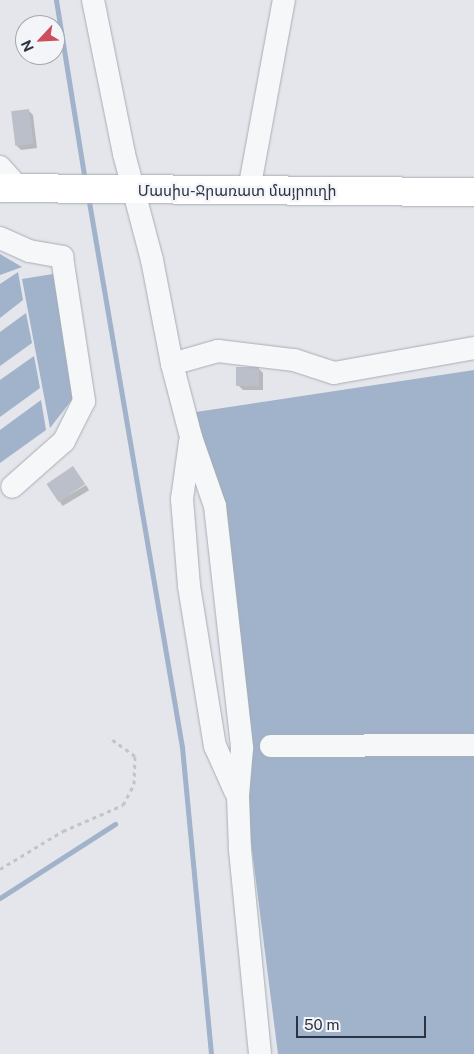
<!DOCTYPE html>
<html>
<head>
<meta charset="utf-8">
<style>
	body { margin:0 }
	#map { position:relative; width:474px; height:1054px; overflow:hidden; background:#e4e6eb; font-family:"Public Sans","Noto Sans Armenian",sans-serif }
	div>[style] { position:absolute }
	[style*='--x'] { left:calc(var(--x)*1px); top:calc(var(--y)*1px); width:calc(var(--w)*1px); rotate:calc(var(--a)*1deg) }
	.water>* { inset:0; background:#a0b3ca }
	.shadow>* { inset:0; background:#0003; transform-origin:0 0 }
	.stream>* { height:5px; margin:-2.5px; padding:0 2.5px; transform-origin:2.5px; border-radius:2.5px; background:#a0b3ca }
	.building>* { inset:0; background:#bbbfc9; transform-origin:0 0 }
	.path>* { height:3px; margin-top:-1.5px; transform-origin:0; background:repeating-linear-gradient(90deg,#c1c4ca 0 4px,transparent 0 8px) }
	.roads { filter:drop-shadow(0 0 1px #a9adb6) drop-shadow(0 0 1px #a9adb6) }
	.minor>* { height:22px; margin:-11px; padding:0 11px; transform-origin:11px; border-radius:11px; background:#f6f7f9 }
	.major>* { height:28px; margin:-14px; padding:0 14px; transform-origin:14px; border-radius:14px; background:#fff }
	span { translate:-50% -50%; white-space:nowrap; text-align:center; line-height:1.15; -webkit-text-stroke:4.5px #f4f5f8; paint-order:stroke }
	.street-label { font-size:15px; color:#2b3344 }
	.north { position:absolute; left:15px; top:15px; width:50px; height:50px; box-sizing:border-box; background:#f4f5f8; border:1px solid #a4a7b0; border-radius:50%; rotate:245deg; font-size:14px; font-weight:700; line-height:20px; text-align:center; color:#2b3344 }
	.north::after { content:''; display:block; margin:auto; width:18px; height:22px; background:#cc4d5b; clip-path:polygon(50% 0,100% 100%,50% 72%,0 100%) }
	.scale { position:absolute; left:296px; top:1016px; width:130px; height:22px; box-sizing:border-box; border:2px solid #2b3344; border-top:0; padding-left:6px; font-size:15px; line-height:18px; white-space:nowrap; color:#2b3344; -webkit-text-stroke:4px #f4f5f8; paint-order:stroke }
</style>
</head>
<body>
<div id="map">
	<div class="water">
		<div style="clip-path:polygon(0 254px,22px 267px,0 275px)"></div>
		<div style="clip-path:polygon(18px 272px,23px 300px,0 318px,0 284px)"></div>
		<div style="clip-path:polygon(53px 274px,74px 397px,50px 428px,22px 279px)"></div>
		<div style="clip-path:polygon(26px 313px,32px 343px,0 366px,0 332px)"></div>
		<div style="clip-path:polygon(34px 356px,40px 388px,0 417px,0 380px)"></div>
		<div style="clip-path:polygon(474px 370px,474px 1054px,278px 1054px,196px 412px)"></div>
		<div style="clip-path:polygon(41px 400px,46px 430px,0 463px,0 430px)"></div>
	</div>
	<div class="shadow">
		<div style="clip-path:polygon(28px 110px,33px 115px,37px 148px,21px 150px,16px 145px)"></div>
		<div style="clip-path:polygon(258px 368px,263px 373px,263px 390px,243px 390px,238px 385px)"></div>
		<div style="left:86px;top:485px;width:6px;height:31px;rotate:59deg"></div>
	</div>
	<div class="stream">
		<div style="--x:56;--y:0;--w:183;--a:80.9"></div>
		<div style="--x:88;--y:196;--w:559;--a:80.32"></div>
		<div style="--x:182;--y:747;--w:308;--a:84.6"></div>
		<div style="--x:0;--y:898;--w:137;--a:-32.8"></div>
	</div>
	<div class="building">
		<div style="left:29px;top:109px;width:35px;height:18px;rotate:83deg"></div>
		<div style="left:236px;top:367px;width:23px;height:19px"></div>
		<div style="left:73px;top:466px;width:22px;height:32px;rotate:56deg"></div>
	</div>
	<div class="path">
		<div style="--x:0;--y:869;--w:74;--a:-31.1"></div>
		<div style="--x:63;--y:831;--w:65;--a:-23.4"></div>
		<div style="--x:123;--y:805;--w:24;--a:-62"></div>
		<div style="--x:134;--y:784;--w:28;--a:-88"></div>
		<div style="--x:135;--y:756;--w:32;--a:-144"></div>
	</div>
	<div class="roads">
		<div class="minor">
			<div style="--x:93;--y:0;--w:157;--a:78.6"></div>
			<div style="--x:124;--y:154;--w:110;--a:75.2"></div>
			<div style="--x:152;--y:260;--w:106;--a:79.1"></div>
			<div style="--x:172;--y:364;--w:75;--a:75.4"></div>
			<div style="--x:191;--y:437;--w:73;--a:70.8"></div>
			<div style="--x:215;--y:506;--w:244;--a:83.6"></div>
			<div style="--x:242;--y:748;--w:48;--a:94.8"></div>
			<div style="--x:238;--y:796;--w:54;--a:87.9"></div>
			<div style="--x:240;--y:850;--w:205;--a:84.4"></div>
			<div style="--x:0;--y:167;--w:28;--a:48"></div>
			<div style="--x:249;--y:190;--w:193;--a:-79.6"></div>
			<div style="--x:0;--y:238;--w:32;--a:24"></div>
			<div style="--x:29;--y:251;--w:34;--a:10"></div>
			<div style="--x:62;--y:257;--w:146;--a:81.3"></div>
			<div style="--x:84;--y:401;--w:45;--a:116.6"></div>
			<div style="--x:64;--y:441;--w:69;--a:138.5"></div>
			<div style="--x:172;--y:364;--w:48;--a:-15.8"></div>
			<div style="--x:218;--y:351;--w:77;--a:6.8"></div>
			<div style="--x:294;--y:360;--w:42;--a:18"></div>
			<div style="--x:334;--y:373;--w:142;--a:-10.1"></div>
			<div style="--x:190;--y:442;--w:58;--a:98"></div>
			<div style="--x:182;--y:499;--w:87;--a:85.4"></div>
			<div style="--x:189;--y:586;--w:162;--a:80.8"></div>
			<div style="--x:215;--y:746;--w:51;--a:65.9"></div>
			<div style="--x:271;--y:746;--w:203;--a:-0.3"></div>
		</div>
		<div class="major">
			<div style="--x:0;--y:188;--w:474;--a:0.5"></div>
		</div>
	</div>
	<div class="street-label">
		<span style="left:237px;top:191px">Մասիս-Ջրառատ մայրուղի</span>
	</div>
	<div class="north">N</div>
	<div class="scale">50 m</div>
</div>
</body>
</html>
